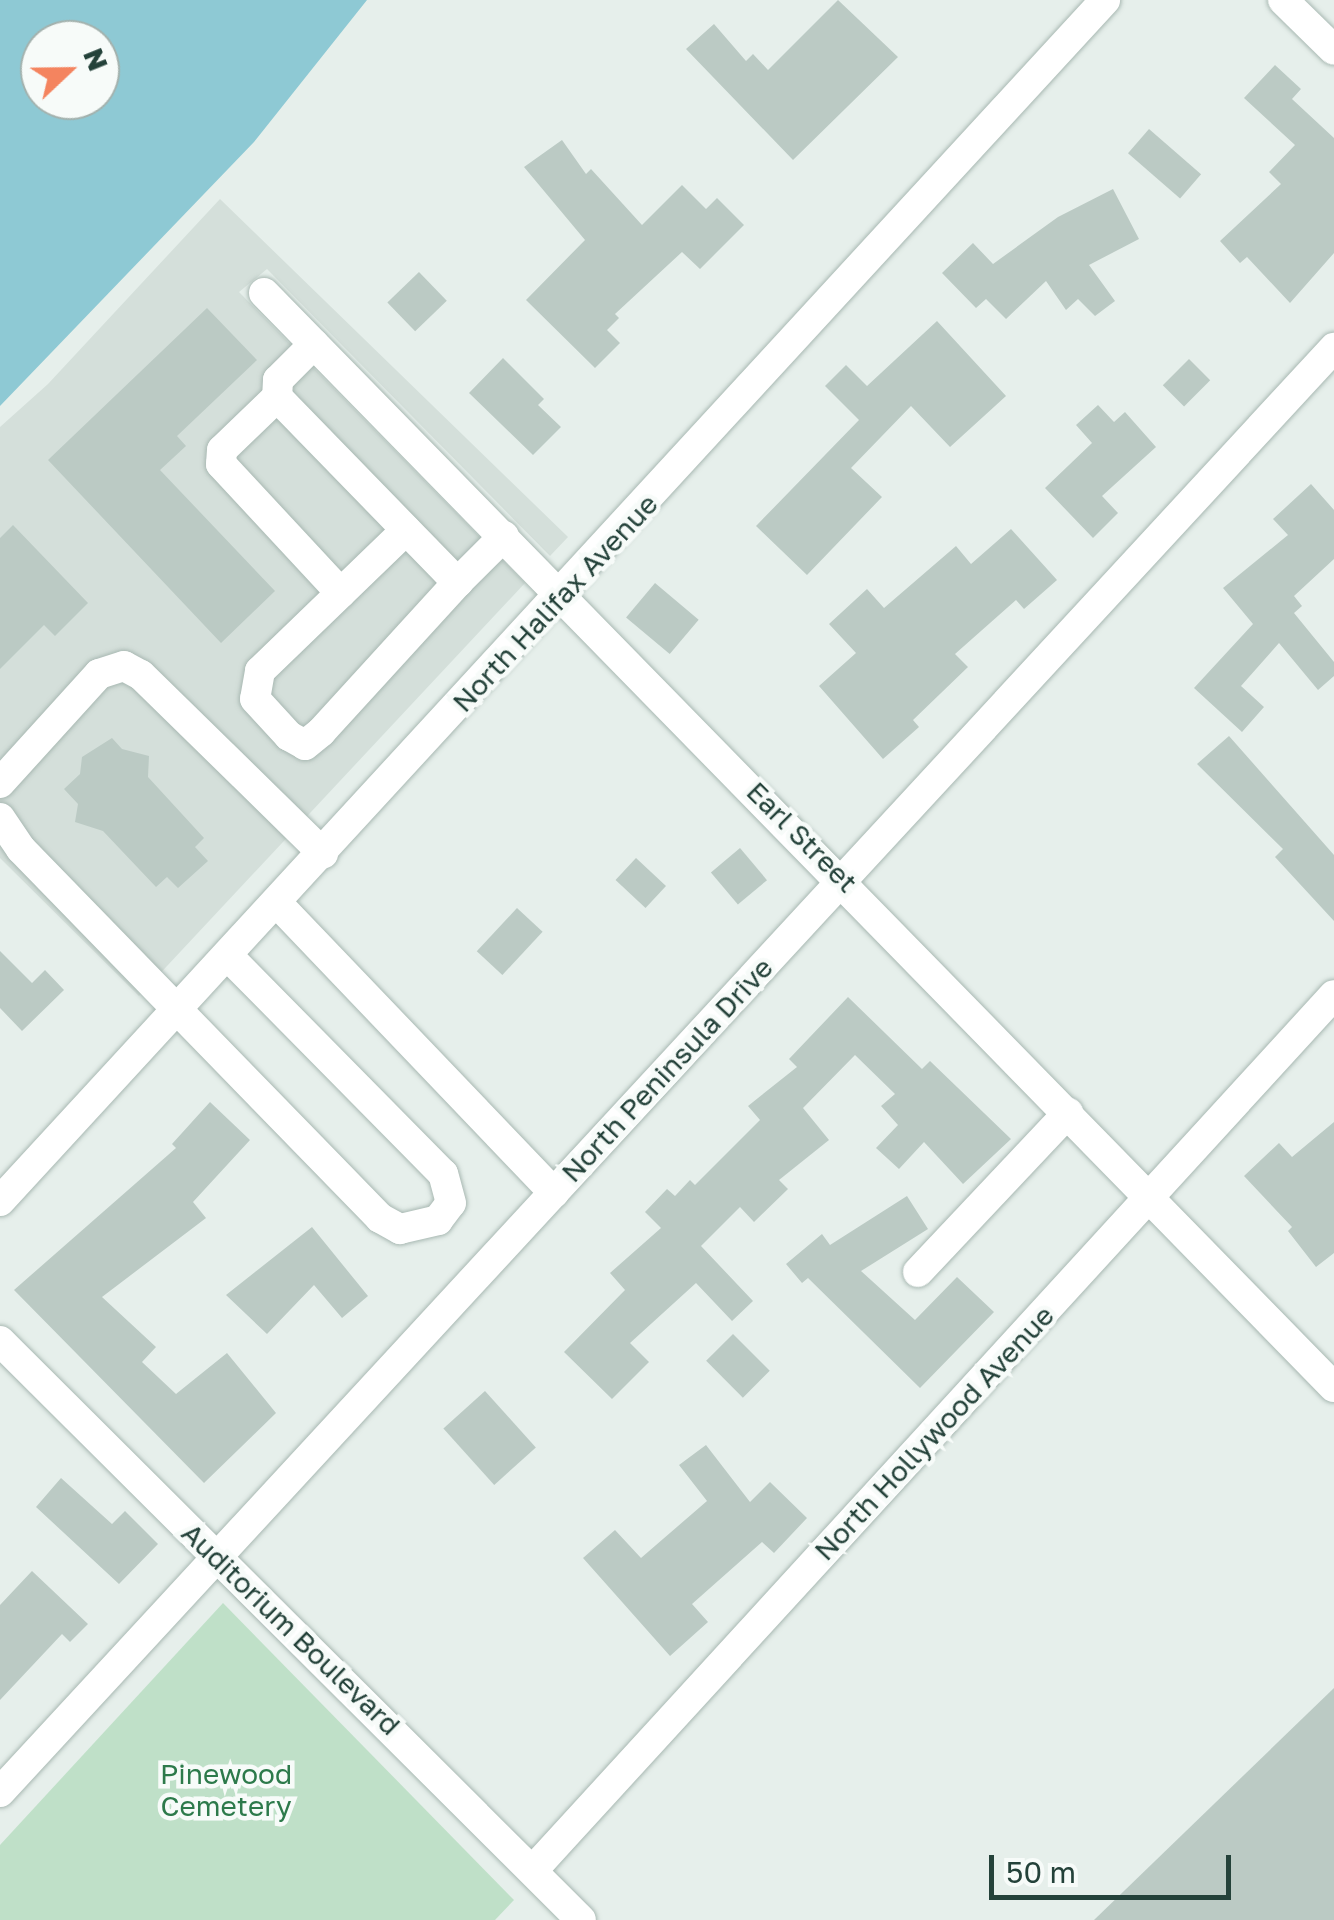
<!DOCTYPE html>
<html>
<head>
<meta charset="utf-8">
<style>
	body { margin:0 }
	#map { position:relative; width:1334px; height:1920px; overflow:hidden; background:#e6efeb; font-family:"Golos Text",sans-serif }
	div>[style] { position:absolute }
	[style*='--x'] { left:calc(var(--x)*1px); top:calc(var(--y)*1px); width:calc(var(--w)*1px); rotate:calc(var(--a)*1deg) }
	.built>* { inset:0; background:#d4dfda }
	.green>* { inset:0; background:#bfe0c8 }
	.water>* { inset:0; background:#8ec9d4 }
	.building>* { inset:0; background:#bbcac4; transform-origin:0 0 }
	.roads { filter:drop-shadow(0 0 2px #a8b8b2) drop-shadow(0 0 2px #a8b8b2) }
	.minor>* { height:30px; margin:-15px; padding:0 15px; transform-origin:15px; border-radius:15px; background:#fff }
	span { translate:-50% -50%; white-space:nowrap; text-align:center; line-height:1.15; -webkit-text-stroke:9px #f7fbf9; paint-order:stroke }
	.street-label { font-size:28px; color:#24423a }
	.park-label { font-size:28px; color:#2d7a4b }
	.north { position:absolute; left:20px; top:20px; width:100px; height:100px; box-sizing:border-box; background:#f7fbf9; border:2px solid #a3b1ad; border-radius:50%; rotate:68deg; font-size:28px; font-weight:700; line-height:40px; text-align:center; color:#24423a }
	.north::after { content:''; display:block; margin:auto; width:35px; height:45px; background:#f4845f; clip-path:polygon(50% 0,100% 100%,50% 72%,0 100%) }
	.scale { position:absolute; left:989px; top:1855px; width:242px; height:45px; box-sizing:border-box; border:5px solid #24423a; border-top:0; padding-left:12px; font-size:30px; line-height:35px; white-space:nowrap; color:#24423a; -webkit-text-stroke:8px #f7fbf9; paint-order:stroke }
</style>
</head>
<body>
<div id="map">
	<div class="built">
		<div style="clip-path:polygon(220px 199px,568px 537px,550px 556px,267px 269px,239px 292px,525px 583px,139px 996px,0 858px,0 427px,48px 384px)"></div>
	</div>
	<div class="green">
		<div style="clip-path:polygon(223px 1603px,514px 1900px,495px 1920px,0 1920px,0 1845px)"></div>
	</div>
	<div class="water">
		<div style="clip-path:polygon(evenodd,0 0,367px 0,254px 142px,0 406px,0 0,40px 40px,100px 40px,100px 100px,40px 100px,40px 40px)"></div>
	</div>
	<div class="building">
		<div style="clip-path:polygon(838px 0,898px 57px,793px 160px,686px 49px,714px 24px,746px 61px,753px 54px,768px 70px)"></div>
		<div style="clip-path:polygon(1275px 65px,1301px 89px,1292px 99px,1334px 138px,1334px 253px,1290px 303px,1247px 257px,1240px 263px,1220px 241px,1281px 184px,1269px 172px,1295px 145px,1244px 98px)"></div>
		<div style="left:1149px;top:129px;width:69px;height:32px;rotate:41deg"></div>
		<div style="clip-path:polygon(562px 140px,586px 174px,591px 169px,642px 225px,682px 185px,706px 209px,717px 198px,744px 225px,700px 269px,682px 252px,615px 314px,619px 318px,607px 330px,620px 343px,595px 368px,526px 300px,585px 240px,524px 167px)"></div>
		<div style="clip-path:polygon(1113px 189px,1139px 239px,1089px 265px,1115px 301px,1095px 316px,1078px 299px,1066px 310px,1046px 281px,1006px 319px,986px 299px,976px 308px,942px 273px,973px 243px,993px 264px,1058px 217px)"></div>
		<div style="left:419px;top:272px;width:40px;height:44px;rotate:46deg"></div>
		<div style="clip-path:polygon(207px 308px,257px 360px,177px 436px,186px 446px,160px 470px,275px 591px,221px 643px,48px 460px)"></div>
		<div style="clip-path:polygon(937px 321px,1006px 396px,950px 447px,911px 406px,851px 468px,882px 497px,807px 575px,756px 526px,859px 420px,825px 386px,846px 365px,867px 386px)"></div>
		<div style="clip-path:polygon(503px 358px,544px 399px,538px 405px,561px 427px,533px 455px,469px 393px)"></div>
		<div style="left:1189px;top:359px;width:30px;height:37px;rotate:45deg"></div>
		<div style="clip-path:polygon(1098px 405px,1114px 422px,1125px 412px,1156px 447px,1102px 496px,1118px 513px,1093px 538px,1045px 488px,1092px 443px,1076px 425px)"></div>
		<div style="clip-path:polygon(1311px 484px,1334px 510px,1334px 559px,1294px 596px,1302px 606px,1294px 613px,1334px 662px,1334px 676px,1318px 690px,1279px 643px,1241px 686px,1264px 707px,1242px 732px,1194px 688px,1253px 624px,1223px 588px,1288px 535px,1273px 519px)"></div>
		<div style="clip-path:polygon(13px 525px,88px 603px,55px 636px,44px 625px,0 669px,0 538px)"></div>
		<div style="clip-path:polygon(1011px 529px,1057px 580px,1024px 609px,1016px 600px,955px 654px,968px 667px,913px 720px,919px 727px,883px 759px,819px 686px,856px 653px,829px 624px,867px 589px,884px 608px,956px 546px,971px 564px)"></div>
		<div style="left:655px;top:583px;width:57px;height:45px;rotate:40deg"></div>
		<div style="clip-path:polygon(1229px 736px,1334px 855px,1334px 921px,1275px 857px,1283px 849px,1197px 764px)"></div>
		<div style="clip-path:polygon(112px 738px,122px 749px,149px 756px,148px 777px,204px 838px,195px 847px,208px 861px,178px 888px,167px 877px,156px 887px,103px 831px,75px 822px,78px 804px,64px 789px,80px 774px,82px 757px)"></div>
		<div style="left:740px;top:848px;width:42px;height:38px;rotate:50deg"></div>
		<div style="left:636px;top:858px;width:41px;height:30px;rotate:43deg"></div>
		<div style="left:517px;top:908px;width:35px;height:59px;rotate:43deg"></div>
		<div style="clip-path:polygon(0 951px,32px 983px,45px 970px,64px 990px,22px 1031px,0 1008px)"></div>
		<div style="clip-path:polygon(848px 997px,922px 1069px,930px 1061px,1011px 1139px,963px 1184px,924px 1142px,899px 1169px,876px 1148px,898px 1125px,881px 1106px,895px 1094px,855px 1055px,803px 1108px,829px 1140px,779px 1180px,788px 1189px,754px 1222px,740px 1207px,701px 1246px,753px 1301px,732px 1321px,696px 1283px,630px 1343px,649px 1362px,612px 1399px,564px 1352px,625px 1290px,610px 1273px,661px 1228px,645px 1212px,667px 1189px,675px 1196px,690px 1180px,695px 1185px,760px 1120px,748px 1106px,797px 1067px,789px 1059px)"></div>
		<div style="clip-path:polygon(210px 1102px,250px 1140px,193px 1202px,206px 1218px,102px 1297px,156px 1347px,142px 1362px,176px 1394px,227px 1353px,276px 1413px,204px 1483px,14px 1290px,176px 1148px,172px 1144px)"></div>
		<div style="clip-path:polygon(1334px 1122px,1334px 1253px,1316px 1267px,1288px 1231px,1292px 1227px,1244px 1176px,1279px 1143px,1292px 1157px)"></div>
		<div style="clip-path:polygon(907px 1196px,928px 1229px,861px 1271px,915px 1320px,957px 1277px,994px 1312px,920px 1388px,808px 1278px,802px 1283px,786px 1264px,822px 1234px,830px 1245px)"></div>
		<div style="clip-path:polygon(312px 1227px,368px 1296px,342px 1318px,314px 1285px,267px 1334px,226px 1295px)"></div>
		<div style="left:733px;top:1334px;width:52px;height:38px;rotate:45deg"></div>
		<div style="left:485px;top:1391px;width:76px;height:56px;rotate:48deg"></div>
		<div style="clip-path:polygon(706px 1445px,750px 1502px,770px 1482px,807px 1518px,774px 1553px,762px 1542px,692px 1604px,708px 1622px,670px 1656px,583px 1558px,615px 1530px,641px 1558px,707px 1501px,679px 1465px)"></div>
		<div style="clip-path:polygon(61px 1478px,112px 1524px,125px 1511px,158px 1544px,119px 1584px,36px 1507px)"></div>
		<div style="clip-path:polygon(32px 1571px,88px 1624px,70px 1642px,62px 1634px,0 1700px,0 1605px)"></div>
		<div style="clip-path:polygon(1334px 1688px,1334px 1920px,1094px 1920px)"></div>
	</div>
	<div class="roads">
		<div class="minor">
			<div style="--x:1283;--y:0;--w:71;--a:44.4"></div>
			<div style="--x:264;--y:293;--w:1530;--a:45.64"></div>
			<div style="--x:314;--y:344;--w:51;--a:135"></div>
			<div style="--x:278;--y:380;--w:17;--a:93"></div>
			<div style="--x:277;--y:397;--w:248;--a:45.8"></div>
			<div style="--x:450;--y:575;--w:11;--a:41"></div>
			<div style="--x:458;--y:582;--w:65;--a:-45"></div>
			<div style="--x:277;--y:397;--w:76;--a:136.1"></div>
			<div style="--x:222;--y:450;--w:14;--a:94"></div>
			<div style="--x:221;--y:464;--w:176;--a:47.1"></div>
			<div style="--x:406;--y:530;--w:203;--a:136"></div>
			<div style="--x:260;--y:671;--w:28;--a:100"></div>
			<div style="--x:255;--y:699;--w:50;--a:47.4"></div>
			<div style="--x:289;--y:736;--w:18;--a:29"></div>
			<div style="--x:305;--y:745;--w:21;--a:-39"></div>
			<div style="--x:321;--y:732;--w:203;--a:-47.6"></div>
			<div style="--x:0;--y:783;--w:147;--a:-47.8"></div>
			<div style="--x:99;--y:674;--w:26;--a:-18"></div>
			<div style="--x:124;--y:666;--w:19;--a:28"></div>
			<div style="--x:141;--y:675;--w:255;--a:44.4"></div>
			<div style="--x:0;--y:818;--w:37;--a:56"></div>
			<div style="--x:21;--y:849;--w:515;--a:45.79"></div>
			<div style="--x:380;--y:1218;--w:23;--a:29"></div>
			<div style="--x:400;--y:1229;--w:39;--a:-13"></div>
			<div style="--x:438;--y:1220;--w:21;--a:-53"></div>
			<div style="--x:451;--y:1203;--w:30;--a:-105"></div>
			<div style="--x:443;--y:1174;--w:306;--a:-134.6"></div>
			<div style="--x:277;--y:903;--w:401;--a:46.3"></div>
			<div style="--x:0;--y:1201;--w:1632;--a:-47.38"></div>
			<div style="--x:918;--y:1272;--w:219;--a:-46.7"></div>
			<div style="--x:0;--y:1341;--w:820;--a:44.9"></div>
			<div style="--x:0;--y:1792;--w:1966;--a:-47.27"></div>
			<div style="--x:533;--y:1870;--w:1186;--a:-47.53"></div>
		</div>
	</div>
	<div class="street-label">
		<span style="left:555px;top:603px;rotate:-47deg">North Halifax Avenue</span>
		<span style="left:802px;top:837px;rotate:45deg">Earl Street</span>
		<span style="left:667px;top:1070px;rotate:-47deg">North Peninsula Drive</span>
		<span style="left:934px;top:1433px;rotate:-47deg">North Hollywood Avenue</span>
		<span style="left:291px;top:1629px;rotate:44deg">Auditorium Boulevard</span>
	</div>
	<div class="park-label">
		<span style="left:226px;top:1790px">Pinewood<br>Cemetery</span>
	</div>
	<div class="north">N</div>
	<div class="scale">50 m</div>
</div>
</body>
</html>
